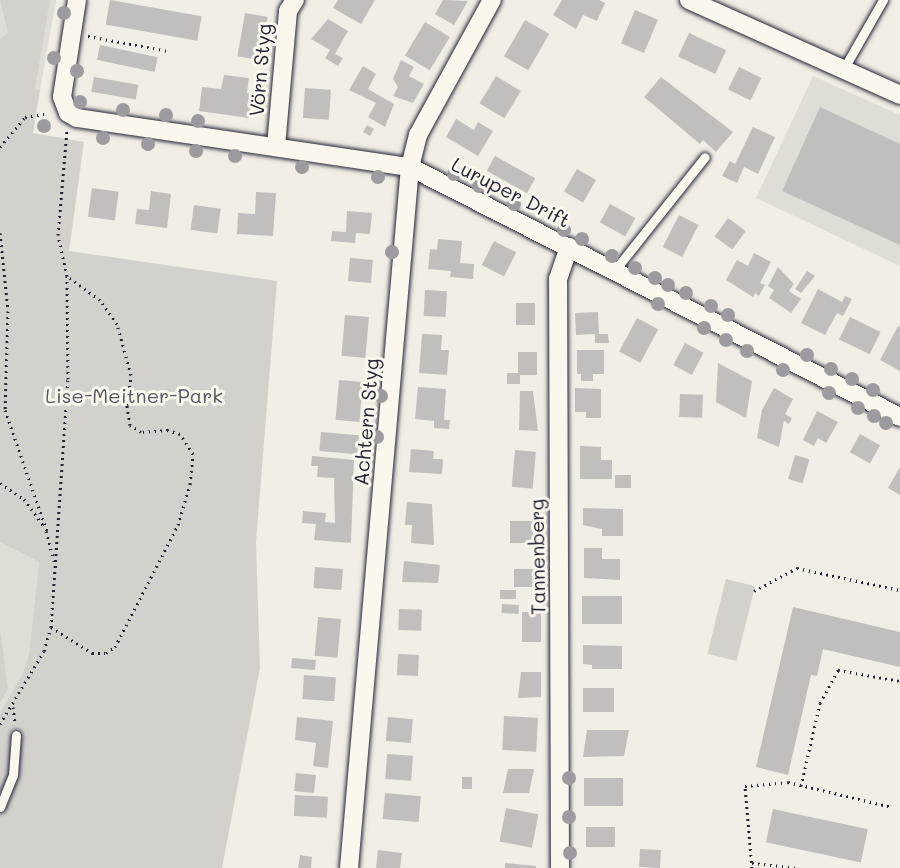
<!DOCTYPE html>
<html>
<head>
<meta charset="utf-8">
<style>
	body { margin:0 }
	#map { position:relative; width:900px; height:868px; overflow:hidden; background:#f2eee5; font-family:Mali,sans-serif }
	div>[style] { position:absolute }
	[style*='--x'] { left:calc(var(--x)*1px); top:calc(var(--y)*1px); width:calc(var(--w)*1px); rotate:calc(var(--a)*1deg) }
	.built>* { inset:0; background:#e0dcd6 }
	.green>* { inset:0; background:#d4d1cc; transform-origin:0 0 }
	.building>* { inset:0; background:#c2bebe; transform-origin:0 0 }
	.path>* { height:3px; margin-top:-1.5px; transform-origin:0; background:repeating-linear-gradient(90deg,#22223b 0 1.5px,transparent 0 6px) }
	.roads { filter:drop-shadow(0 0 2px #22223b) drop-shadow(0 0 2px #22223b) }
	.lane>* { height:9px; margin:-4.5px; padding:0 4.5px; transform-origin:4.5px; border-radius:4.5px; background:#fbf7ec }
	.street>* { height:18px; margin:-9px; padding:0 9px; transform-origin:9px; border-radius:9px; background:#fbf7ec }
	.trees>* { width:14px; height:14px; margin:-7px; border-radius:50%; background:#9d9b9f }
	span { translate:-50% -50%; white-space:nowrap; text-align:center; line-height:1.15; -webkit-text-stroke:6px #fbf7ec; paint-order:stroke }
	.street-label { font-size:20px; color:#22223b }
	.park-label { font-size:20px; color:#575766 }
</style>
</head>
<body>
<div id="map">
	<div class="built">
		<div style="clip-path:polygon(0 0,56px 0,40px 90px,0 84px)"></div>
		<div style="clip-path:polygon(813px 76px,900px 115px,900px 266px,756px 198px)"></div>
		<div style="clip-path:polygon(0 542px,39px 562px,29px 652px,23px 673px,0 713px)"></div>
	</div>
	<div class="green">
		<div style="clip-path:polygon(0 0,50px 0,35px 89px,40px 90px,33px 133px,84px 142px,69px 251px,277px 281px,256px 542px,260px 668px,222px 868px,0 868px,0 713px,23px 673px,29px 653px,39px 562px,0 542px,0 39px,8px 33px)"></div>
		<div style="left:726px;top:579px;width:30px;height:77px;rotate:14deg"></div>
		<div style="clip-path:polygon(0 629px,8px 689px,0 703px)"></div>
	</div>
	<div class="building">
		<div style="left:110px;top:0;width:93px;height:25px;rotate:10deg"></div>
		<div style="clip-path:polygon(338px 0,375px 0,361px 24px,333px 8px)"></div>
		<div style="clip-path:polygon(443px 0,468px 1px,454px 25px,435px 14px)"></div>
		<div style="clip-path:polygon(562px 0,599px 0,605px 3px,597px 21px,583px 15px,576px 29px,553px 15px)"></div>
		<div style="left:635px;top:10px;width:25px;height:36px;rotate:23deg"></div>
		<div style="left:245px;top:13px;width:23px;height:44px;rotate:10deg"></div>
		<div style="clip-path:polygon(328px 19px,348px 31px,335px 54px,343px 58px,338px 66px,325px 58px,330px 50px,311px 39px)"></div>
		<div style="left:525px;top:20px;width:28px;height:42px;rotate:30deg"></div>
		<div style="left:425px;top:22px;width:29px;height:39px;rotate:31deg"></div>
		<div style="left:689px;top:33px;width:41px;height:26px;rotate:25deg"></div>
		<div style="left:100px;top:45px;width:59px;height:15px;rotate:12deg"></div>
		<div style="clip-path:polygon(401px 60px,414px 67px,409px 76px,424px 84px,413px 103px,393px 96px,398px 87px,393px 79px)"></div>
		<div style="clip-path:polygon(363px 66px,376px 74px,368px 89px,394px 104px,385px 127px,368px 117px,376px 103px,349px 90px)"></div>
		<div style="left:739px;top:67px;width:25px;height:25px;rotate:26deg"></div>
		<div style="clip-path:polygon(224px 75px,249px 78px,247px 93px,252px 94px,249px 118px,199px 111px,202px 87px,221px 89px)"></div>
		<div style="left:496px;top:76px;width:29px;height:32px;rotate:31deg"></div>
		<div style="left:94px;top:77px;width:45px;height:15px;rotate:10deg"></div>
		<div style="clip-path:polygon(661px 77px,733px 132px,716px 152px,703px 140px,700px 144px,644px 97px)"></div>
		<div style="left:305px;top:88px;width:26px;height:30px;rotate:4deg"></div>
		<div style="clip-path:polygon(820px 107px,900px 144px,900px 245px,782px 191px)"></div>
		<div style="clip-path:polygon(456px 119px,474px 130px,478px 122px,493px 131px,478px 156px,446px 137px)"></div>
		<div style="left:367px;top:125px;width:8px;height:8px;rotate:30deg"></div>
		<div style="clip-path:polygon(753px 127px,775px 137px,758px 174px,744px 167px,737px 183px,722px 176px,730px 161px,735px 164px)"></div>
		<div style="left:495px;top:156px;width:46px;height:17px;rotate:29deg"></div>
		<div style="left:577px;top:169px;width:22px;height:26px;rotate:30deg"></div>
		<div style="left:92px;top:188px;width:27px;height:29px;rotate:8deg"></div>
		<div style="clip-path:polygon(151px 191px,171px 194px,167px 228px,135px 224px,137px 209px,149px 210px)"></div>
		<div style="clip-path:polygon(256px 192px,276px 193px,273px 236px,237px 234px,238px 213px,255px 214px)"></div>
		<div style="left:610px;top:204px;width:29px;height:21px;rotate:29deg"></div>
		<div style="left:194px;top:205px;width:27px;height:25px;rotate:8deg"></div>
		<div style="clip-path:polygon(347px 211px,372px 213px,370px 234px,356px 233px,355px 243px,331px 241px,332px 231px,346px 232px)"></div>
		<div style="left:679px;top:215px;width:22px;height:36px;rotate:27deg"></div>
		<div style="left:728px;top:218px;width:22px;height:23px;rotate:36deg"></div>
		<div style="clip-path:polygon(438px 239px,462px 241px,460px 263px,474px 264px,473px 279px,450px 277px,451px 271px,428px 269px,430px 249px,437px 250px)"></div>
		<div style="left:494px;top:241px;width:25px;height:27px;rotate:27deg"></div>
		<div style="clip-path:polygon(754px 253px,771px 262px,760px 283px,765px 285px,759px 296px,755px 293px,753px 297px,726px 280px,737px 260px,748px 266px)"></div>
		<div style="left:350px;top:258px;width:23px;height:23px;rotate:5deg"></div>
		<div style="clip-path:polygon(778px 267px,794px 284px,789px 291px,801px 299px,791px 313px,769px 298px,774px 290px,768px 286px)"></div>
		<div style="clip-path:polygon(807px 271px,815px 276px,801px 293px,795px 289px)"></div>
		<div style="clip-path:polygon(818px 289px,842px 302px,845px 296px,852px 299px,843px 316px,837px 313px,825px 335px,801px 323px)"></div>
		<div style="left:425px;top:290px;width:22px;height:26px;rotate:3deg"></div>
		<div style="left:516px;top:303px;width:19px;height:22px"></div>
		<div style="clip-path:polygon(598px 312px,599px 334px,608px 334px,609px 343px,595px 343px,595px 334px,576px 335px,575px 313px)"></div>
		<div style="left:345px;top:315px;width:24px;height:41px;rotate:5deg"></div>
		<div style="left:850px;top:317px;width:34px;height:25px;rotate:26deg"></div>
		<div style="left:637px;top:318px;width:24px;height:38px;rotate:28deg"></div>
		<div style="clip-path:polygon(898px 326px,900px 327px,900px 371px,880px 360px)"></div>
		<div style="clip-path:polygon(422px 334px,442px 335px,441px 350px,449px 350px,447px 375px,419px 373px)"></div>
		<div style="left:685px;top:343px;width:21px;height:25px;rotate:28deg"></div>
		<div style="clip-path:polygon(577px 350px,604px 350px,604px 374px,593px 374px,593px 381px,581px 381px,581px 374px,577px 374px)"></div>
		<div style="clip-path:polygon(518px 352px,537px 352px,537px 375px,520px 375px,520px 384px,507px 384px,507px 373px,518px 373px)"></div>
		<div style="clip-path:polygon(718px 363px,752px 381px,746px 418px,716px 402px)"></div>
		<div style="left:339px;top:380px;width:24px;height:40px;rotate:5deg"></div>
		<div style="clip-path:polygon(418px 387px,446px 389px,444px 420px,450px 420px,449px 429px,434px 428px,434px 421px,415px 419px)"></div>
		<div style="clip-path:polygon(575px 388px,601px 389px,601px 418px,586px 418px,586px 412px,575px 412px)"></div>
		<div style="clip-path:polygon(774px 388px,793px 399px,785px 414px,792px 418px,789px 424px,784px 421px,779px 447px,757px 438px,762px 410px)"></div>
		<div style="clip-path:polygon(520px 391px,533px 391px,538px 431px,519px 430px)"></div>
		<div style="left:680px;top:394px;width:23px;height:23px;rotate:2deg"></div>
		<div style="clip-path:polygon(817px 411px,838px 422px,826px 443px,818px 438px,814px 446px,803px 440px)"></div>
		<div style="left:321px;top:432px;width:38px;height:19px;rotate:5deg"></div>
		<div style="left:860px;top:434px;width:23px;height:21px;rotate:29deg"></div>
		<div style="clip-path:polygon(580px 446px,601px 447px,601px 460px,612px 460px,612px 479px,580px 479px)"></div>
		<div style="clip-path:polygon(411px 449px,434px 451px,433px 459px,443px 459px,442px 474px,409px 472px)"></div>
		<div style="left:515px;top:450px;width:21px;height:37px;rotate:5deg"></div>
		<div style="left:795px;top:455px;width:15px;height:25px;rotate:16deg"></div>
		<div style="clip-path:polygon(312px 456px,354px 460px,351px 543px,314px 540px,316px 524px,302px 523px,303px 511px,326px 513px,325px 522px,335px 523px,334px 478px,317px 477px,318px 466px,311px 466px)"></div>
		<div style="clip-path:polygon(900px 467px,900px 495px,888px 488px)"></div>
		<div style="left:615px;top:475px;width:16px;height:13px"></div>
		<div style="clip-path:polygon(407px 502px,432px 504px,434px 545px,411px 543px,412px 525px,405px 525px)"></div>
		<div style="clip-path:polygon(583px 508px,623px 509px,623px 536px,602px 536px,602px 529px,583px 525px)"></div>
		<div style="left:539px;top:521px;width:22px;height:29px;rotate:90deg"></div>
		<div style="clip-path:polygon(584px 548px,602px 548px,602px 559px,620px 559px,620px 580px,584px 578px)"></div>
		<div style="clip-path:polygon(404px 561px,440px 565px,438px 583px,402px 582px)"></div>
		<div style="left:315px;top:567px;width:28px;height:21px;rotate:4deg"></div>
		<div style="left:514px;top:569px;width:25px;height:18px"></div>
		<div style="left:500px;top:590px;width:16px;height:9px"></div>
		<div style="left:582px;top:596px;width:40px;height:28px"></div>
		<div style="left:502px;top:604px;width:17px;height:9px;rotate:3deg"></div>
		<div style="clip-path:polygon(793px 607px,900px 632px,900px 667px,823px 649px,817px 676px,811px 675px,788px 775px,756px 767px)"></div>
		<div style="left:399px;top:609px;width:23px;height:21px;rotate:2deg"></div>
		<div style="left:522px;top:612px;width:19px;height:30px"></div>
		<div style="left:318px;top:617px;width:23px;height:39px;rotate:5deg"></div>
		<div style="clip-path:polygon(583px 645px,622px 646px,622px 669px,592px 669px,592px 665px,583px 664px)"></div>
		<div style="left:398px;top:654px;width:21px;height:21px;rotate:3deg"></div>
		<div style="left:292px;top:658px;width:24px;height:10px;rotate:5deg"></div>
		<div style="clip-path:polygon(521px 672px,541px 672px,541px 697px,518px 698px)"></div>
		<div style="left:304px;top:675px;width:32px;height:24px;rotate:4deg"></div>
		<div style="left:583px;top:688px;width:31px;height:24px"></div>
		<div style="left:504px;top:716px;width:34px;height:34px;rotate:3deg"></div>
		<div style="clip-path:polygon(297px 717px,333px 721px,328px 768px,313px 766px,316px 743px,295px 740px)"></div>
		<div style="left:388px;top:717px;width:25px;height:24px;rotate:5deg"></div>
		<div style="clip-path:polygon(587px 730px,629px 730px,624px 756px,583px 757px)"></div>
		<div style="left:387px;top:754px;width:26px;height:25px;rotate:4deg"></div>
		<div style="clip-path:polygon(508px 769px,534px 769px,529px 793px,503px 793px)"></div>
		<div style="left:296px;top:773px;width:20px;height:18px;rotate:6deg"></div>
		<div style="left:462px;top:777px;width:10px;height:12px"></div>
		<div style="left:584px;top:778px;width:39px;height:28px"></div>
		<div style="left:385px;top:793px;width:36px;height:26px;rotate:5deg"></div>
		<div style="left:295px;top:795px;width:33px;height:21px;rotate:3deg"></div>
		<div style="left:506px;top:808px;width:33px;height:34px;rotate:11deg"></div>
		<div style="left:773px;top:809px;width:97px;height:34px;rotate:12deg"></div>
		<div style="left:586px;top:827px;width:29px;height:20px"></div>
		<div style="left:640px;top:849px;width:21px;height:18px;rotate:3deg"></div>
		<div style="clip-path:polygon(378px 850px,402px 853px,400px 868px,376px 868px)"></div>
		<div style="clip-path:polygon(300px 855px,312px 857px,311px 868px,298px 868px)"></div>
		<div style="clip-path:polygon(505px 863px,536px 866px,536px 868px,505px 868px)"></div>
	</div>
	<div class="path">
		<div style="--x:88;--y:36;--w:81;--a:10.6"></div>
		<div style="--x:0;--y:147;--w:39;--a:-50"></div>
		<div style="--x:25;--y:117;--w:24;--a:-9"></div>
		<div style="--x:0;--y:233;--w:78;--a:84.1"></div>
		<div style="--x:8;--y:311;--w:99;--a:91.7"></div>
		<div style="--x:5;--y:410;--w:128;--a:70.9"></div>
		<div style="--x:0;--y:483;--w:29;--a:34"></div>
		<div style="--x:24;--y:499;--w:32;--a:54"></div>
		<div style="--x:46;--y:531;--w:38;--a:75"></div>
		<div style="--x:754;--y:591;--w:49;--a:-28.1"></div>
		<div style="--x:797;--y:568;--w:105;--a:12.1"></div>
		<div style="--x:51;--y:627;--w:49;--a:32.4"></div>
		<div style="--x:92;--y:653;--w:14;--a:0"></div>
		<div style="--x:106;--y:653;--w:11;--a:-34"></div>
		<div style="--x:115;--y:647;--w:137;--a:-62.7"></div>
		<div style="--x:178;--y:525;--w:43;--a:-73.7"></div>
		<div style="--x:190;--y:484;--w:30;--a:-84"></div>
		<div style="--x:193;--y:454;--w:24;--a:-123"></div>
		<div style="--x:180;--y:434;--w:13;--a:-162"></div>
		<div style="--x:168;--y:430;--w:27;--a:176"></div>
		<div style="--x:141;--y:432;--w:13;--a:-148"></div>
		<div style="--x:130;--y:425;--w:20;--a:-99"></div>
		<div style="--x:127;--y:405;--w:30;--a:-82"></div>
		<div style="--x:131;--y:375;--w:53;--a:-105.4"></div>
		<div style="--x:117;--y:324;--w:29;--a:-125"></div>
		<div style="--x:100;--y:300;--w:41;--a:-144"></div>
		<div style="--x:13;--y:707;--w:17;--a:83"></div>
		<div style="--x:0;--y:724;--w:85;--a:-58.9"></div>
		<div style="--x:44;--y:651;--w:25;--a:-74"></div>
		<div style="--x:51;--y:627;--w:249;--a:-86.1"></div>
		<div style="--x:68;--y:379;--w:103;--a:-90.6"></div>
		<div style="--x:67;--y:276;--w:42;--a:-102.4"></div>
		<div style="--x:58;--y:235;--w:104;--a:-85.1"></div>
		<div style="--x:801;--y:786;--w:85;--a:-77.1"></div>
		<div style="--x:820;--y:703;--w:38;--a:-61"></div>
		<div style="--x:838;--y:670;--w:63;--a:10.1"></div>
		<div style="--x:752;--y:863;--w:46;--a:6.2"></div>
		<div style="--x:752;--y:868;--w:82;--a:-94.9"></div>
		<div style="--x:745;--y:786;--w:43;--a:-5.3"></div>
		<div style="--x:788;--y:782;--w:107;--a:13.5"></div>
	</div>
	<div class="roads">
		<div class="lane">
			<div style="--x:843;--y:70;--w:81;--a:-60.3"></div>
			<div style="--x:615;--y:270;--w:144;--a:-51.5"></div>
			<div style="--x:0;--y:807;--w:35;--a:-68"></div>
			<div style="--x:13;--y:775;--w:40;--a:-85.7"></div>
		</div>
		<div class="street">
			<div style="--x:77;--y:0;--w:98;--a:98.8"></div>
			<div style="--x:62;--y:97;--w:17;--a:69"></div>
			<div style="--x:68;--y:113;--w:10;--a:29"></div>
			<div style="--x:77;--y:118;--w:337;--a:8.4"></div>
			<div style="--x:410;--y:167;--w:550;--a:27.03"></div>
			<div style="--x:689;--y:0;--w:231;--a:24.2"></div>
			<div style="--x:276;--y:146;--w:136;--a:-84.9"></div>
			<div style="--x:288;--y:11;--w:13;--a:-58"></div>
			<div style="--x:349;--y:868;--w:704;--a:-85.03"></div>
			<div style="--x:410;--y:167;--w:33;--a:-76"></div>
			<div style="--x:418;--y:135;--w:154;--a:-61.3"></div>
			<div style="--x:560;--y:868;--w:589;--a:-90.19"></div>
			<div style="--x:558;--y:279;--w:34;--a:-71"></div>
		</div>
	</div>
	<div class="trees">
		<div style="left:64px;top:13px"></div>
		<div style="left:54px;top:58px"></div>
		<div style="left:77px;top:71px"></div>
		<div style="left:80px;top:102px"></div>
		<div style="left:123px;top:110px"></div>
		<div style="left:166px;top:115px"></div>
		<div style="left:198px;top:121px"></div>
		<div style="left:44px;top:126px"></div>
		<div style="left:103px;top:138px"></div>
		<div style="left:148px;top:144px"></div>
		<div style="left:196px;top:151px"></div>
		<div style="left:235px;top:156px"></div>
		<div style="left:302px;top:167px"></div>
		<div style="left:454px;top:174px"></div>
		<div style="left:378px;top:177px"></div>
		<div style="left:479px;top:186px"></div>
		<div style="left:514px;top:204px"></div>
		<div style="left:564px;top:230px"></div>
		<div style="left:582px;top:239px"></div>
		<div style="left:392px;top:252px"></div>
		<div style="left:612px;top:256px"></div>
		<div style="left:635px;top:268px"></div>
		<div style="left:655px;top:278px"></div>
		<div style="left:668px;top:285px"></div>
		<div style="left:686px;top:293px"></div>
		<div style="left:658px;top:304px"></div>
		<div style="left:711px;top:306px"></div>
		<div style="left:728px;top:315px"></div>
		<div style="left:704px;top:328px"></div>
		<div style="left:726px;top:340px"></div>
		<div style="left:747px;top:351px"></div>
		<div style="left:807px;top:355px"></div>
		<div style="left:831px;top:369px"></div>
		<div style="left:783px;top:370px"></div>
		<div style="left:852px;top:379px"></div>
		<div style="left:873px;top:390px"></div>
		<div style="left:829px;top:393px"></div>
		<div style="left:381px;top:396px"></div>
		<div style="left:858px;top:408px"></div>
		<div style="left:874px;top:416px"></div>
		<div style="left:886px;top:423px"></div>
		<div style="left:377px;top:437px"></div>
		<div style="left:569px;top:778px"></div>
		<div style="left:569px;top:817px"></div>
		<div style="left:570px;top:853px"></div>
	</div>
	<div class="street-label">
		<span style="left:260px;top:70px;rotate:-85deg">Vörn Styg</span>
		<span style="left:511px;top:192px;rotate:27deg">Luruper Drift</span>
		<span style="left:366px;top:422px;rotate:-85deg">Achtern Styg</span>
		<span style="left:537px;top:557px;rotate:-91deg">Tannenberg</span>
	</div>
	<div class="park-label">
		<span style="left:134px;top:395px">Lise-Meitner-Park</span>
	</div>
</div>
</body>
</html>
